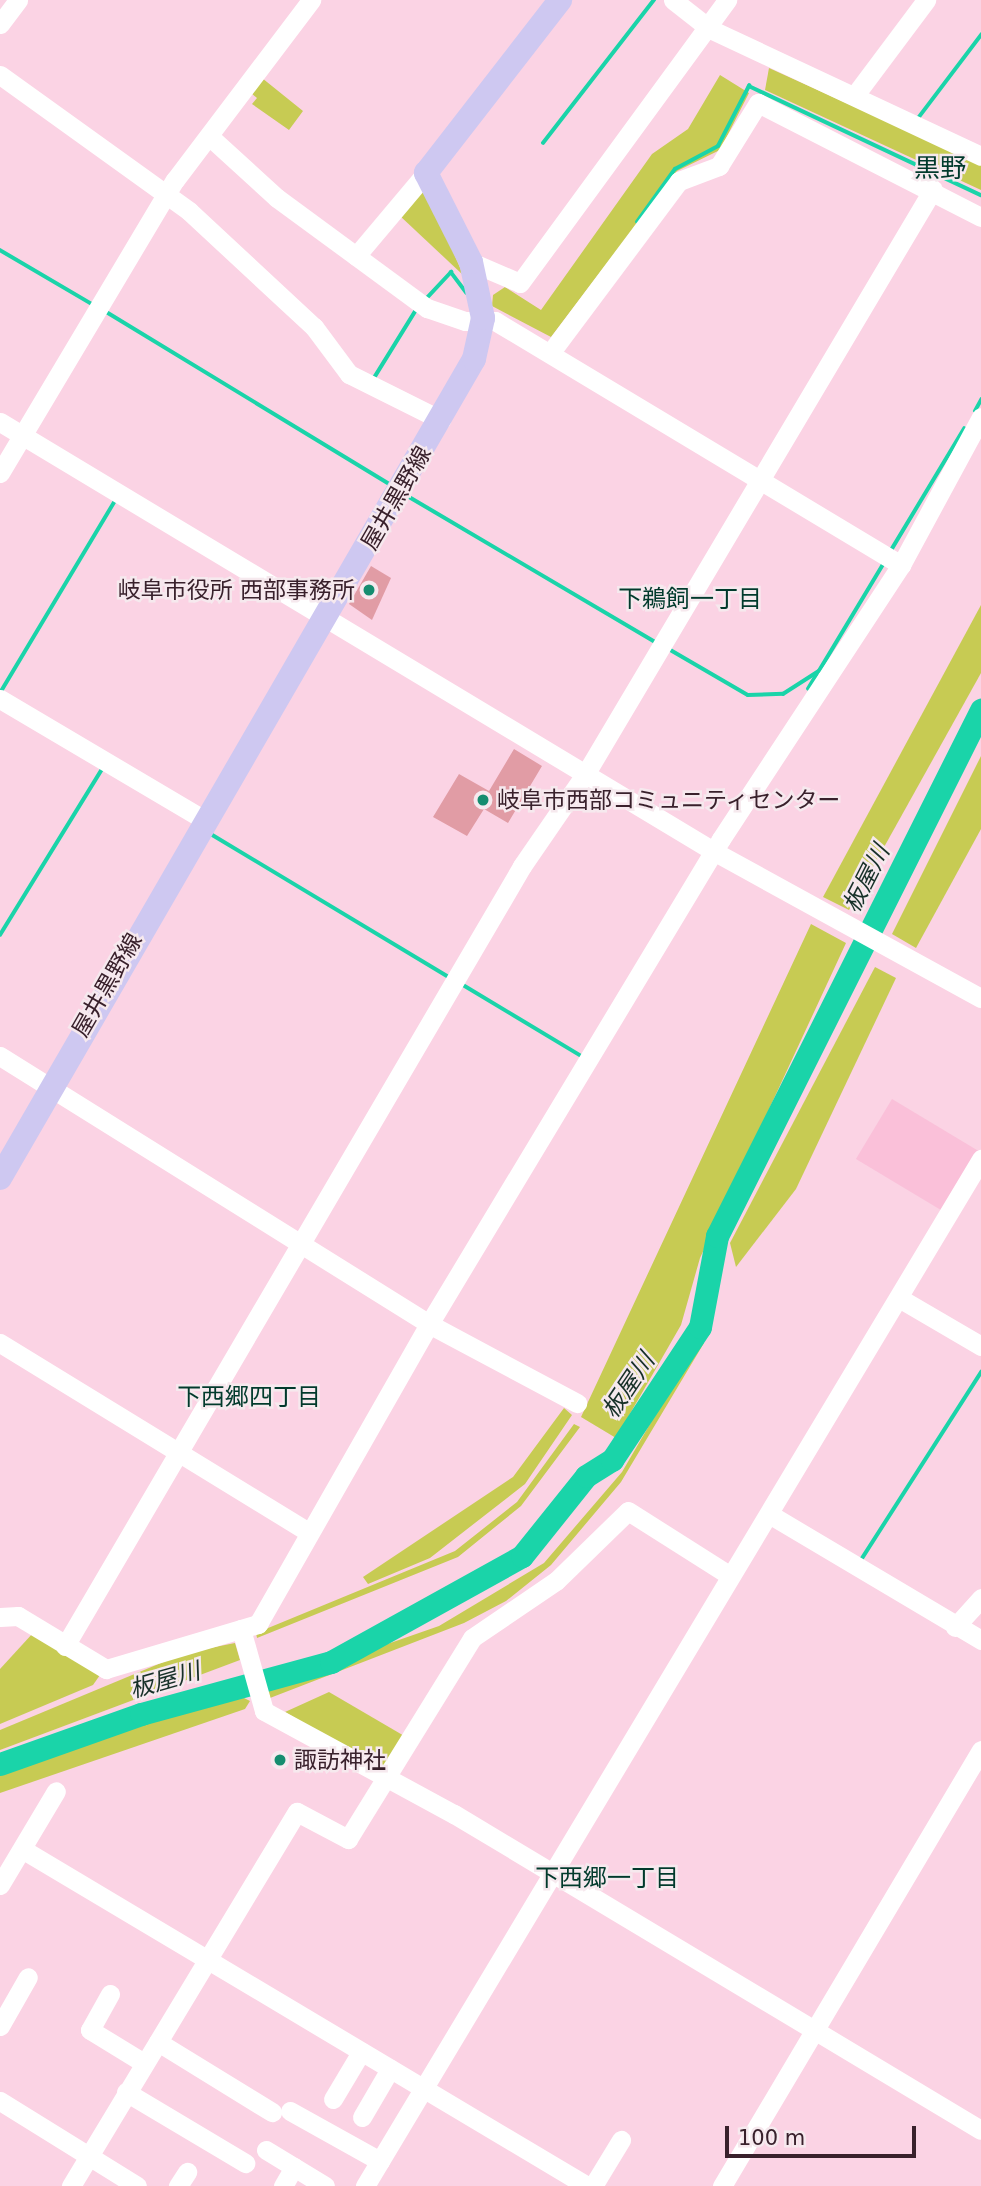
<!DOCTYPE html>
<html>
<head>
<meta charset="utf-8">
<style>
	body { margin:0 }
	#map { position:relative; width:981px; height:2186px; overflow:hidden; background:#fbd3e4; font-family:"DejaVu Sans","Noto Sans JP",sans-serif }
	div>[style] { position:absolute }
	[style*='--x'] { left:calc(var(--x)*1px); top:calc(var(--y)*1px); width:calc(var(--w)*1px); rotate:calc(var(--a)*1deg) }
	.built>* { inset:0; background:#fac0d9; transform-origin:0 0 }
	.green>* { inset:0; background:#c7cb53 }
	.stream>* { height:3.5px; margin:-1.75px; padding:0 1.75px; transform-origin:1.75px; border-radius:1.75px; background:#1ad4a9 }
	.river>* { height:23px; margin:-11.5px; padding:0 11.5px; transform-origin:11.5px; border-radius:11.5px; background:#1ad4a9 }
	.building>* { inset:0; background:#e19ca5 }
	.minor>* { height:19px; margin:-9.5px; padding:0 9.5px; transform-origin:9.5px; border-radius:9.5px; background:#fff }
	.major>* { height:24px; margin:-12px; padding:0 12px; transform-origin:12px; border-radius:12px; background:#cec8f1 }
	.dots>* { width:19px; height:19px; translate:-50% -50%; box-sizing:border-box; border:4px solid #f6e9ee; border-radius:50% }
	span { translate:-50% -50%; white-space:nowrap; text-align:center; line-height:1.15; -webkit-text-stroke:5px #f6e9ee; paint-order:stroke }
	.street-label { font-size:23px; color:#39212c }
	.poi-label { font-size:23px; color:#39212c }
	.right { translate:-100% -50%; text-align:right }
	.left { translate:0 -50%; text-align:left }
	.neighbourhood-label { font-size:24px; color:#013a2c }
	.water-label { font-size:24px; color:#173028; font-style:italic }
	.quarter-label { font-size:26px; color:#013a2c }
	.scale { position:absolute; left:725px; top:2126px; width:191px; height:32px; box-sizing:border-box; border:4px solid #39212c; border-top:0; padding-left:9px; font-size:21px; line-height:24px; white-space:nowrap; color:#39212c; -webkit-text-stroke:5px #f6e9ee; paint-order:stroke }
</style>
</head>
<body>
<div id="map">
	<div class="built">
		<div style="left:892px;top:1099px;width:103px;height:70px;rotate:31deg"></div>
	</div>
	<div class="green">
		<div style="clip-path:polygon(769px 68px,981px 164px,981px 190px,765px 90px)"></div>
		<div style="clip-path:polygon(720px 75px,749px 93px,720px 150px,677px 171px,551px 337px,492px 306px,493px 295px,505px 287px,541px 310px,652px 154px,688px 129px)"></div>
		<div style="clip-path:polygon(262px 78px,303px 111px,289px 130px,252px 104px,257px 98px,251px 93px)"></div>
		<div style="clip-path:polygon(420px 189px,427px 189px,463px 275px,399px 215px)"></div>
		<div style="clip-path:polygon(981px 605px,981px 673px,849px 910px,823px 897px)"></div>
		<div style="clip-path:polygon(981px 756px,981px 829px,916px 948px,892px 934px)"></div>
		<div style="clip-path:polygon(811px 924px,846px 943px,700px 1258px,681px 1325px,616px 1438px,581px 1417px)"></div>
		<div style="clip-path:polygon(875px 967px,896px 978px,796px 1189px,736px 1267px,730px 1243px)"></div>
		<div style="clip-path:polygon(699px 1340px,704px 1343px,621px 1482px,551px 1565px,506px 1601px,464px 1623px,270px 1698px,267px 1686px,439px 1626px,544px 1563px,622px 1472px)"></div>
		<div style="clip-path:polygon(564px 1408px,572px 1415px,525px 1484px,430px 1558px,368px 1584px,363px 1577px,513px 1477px)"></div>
		<div style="clip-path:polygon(574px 1424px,580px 1427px,521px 1506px,458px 1557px,257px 1638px,256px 1633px,455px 1551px,517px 1502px)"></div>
		<div style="clip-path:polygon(33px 1633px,100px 1675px,93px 1685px,0 1724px,0 1669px)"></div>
		<div style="clip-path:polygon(235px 1643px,240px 1660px,0 1750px,0 1730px,185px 1653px)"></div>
		<div style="clip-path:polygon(329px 1692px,406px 1737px,386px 1772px,285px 1712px)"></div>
		<div style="clip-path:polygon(236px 1694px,250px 1701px,245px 1709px,0 1793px,0 1773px,37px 1755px)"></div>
	</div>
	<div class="stream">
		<div style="--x:919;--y:117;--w:103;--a:-52.9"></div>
		<div style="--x:543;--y:143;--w:181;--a:-52.2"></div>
		<div style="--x:637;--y:222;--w:65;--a:-54.4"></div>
		<div style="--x:675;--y:169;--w:49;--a:-28.1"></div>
		<div style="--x:718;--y:146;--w:68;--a:-62.7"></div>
		<div style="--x:749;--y:86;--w:256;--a:25.2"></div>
		<div style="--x:0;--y:250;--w:107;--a:30.4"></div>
		<div style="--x:426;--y:299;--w:37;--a:-47"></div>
		<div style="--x:451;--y:272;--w:26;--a:53"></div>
		<div style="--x:105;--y:311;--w:335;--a:31.3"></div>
		<div style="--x:374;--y:378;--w:80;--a:-58.3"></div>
		<div style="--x:975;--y:411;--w:13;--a:-61"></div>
		<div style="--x:406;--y:495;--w:290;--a:30.5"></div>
		<div style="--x:890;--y:552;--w:144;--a:-59"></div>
		<div style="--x:669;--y:649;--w:91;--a:30.2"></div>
		<div style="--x:748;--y:695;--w:35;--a:-2"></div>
		<div style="--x:783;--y:694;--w:43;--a:-32.6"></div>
		<div style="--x:819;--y:671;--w:128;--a:-59"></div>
		<div style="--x:808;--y:689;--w:17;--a:-59"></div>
		<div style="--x:0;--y:693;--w:224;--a:-59.1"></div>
		<div style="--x:211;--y:834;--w:280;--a:31"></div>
		<div style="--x:0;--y:935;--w:195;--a:-58.4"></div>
		<div style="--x:460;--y:983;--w:144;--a:31"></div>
		<div style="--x:861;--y:1560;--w:223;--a:-57.4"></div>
	</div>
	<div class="river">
		<div style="--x:0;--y:1764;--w:150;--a:-19.5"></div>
		<div style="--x:141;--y:1714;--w:197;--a:-15.3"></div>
		<div style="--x:331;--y:1662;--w:218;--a:-29"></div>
		<div style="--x:522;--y:1556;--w:102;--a:-51.3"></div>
		<div style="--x:586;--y:1476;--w:31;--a:-32"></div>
		<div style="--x:612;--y:1460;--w:159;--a:-56.5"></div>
		<div style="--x:700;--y:1327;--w:93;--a:-79.4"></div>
		<div style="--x:717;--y:1236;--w:589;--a:-63.35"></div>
	</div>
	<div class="building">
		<div style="clip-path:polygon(371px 566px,391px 578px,372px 620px,349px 604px)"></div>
		<div style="clip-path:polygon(514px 749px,542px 766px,508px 823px,484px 809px,467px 836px,433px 817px,459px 774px,489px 791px)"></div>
	</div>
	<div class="minor">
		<div style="--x:673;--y:0;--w:47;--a:38.1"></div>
		<div style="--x:710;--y:29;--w:299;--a:25.1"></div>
		<div style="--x:0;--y:24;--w:30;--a:-53"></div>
		<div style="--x:0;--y:75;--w:233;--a:35.7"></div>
		<div style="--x:189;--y:211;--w:171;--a:42.9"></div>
		<div style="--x:314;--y:327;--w:59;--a:53.3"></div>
		<div style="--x:349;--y:374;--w:103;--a:26.6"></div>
		<div style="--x:855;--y:95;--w:119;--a:-53.2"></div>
		<div style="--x:209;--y:136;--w:92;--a:42.4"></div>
		<div style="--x:277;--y:198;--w:186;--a:36.3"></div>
		<div style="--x:427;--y:308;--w:40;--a:18.9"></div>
		<div style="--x:465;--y:321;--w:30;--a:0"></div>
		<div style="--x:495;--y:321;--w:474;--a:31"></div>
		<div style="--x:356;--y:256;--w:109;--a:-49.9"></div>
		<div style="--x:471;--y:262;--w:53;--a:23.2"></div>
		<div style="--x:520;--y:283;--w:351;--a:-53.8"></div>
		<div style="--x:551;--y:352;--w:214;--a:-53.2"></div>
		<div style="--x:679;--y:181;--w:43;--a:-20.6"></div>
		<div style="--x:719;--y:166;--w:74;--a:-58.2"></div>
		<div style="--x:758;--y:103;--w:250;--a:27.1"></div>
		<div style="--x:0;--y:422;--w:834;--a:31.02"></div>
		<div style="--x:715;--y:852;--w:303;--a:28.8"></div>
		<div style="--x:0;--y:473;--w:341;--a:-59.2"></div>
		<div style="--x:175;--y:180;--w:226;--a:-52.9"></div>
		<div style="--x:0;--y:699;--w:236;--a:30.6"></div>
		<div style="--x:0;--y:1056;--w:506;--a:31.99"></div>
		<div style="--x:429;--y:1324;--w:168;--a:28.1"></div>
		<div style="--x:899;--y:1298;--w:95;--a:30.3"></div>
		<div style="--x:0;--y:1343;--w:360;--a:31.5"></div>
		<div style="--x:769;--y:1514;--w:247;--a:30.7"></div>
		<div style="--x:0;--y:1617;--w:18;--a:-3"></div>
		<div style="--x:18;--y:1616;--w:103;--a:31.1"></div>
		<div style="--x:106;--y:1669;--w:159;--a:-16.5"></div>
		<div style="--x:258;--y:1624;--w:345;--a:-60.3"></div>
		<div style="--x:429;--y:1324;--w:566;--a:-58.95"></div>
		<div style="--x:721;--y:839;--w:328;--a:-56.7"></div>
		<div style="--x:901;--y:565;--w:168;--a:-61.6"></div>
		<div style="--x:955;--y:1627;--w:39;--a:-48"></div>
		<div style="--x:241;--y:1629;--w:85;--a:74.3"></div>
		<div style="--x:264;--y:1711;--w:216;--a:28.5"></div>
		<div style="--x:454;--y:1814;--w:614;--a:30.95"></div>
		<div style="--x:65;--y:1646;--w:904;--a:-59.63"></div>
		<div style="--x:522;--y:866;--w:113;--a:-55.5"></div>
		<div style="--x:586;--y:773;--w:679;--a:-59.28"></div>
		<div style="--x:22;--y:1849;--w:658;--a:30.81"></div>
		<div style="--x:0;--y:1885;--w:109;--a:-59.2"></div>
		<div style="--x:110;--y:1994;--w:41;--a:119.1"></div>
		<div style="--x:90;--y:2030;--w:63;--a:31.4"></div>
		<div style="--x:0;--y:2026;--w:56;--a:-60.3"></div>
		<div style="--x:158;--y:2042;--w:134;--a:31.6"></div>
		<div style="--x:126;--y:2092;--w:139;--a:30.8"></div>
		<div style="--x:333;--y:2099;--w:55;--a:-59.2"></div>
		<div style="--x:0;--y:2101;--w:161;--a:31.8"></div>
		<div style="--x:290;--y:2111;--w:103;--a:29.1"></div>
		<div style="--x:362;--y:2117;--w:56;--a:-59.7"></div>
		<div style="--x:266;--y:2150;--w:69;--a:31.4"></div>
		<div style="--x:71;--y:2186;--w:437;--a:-58.9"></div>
		<div style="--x:297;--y:1812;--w:58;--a:27.9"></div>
		<div style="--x:348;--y:1839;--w:236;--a:-58.3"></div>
		<div style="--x:472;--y:1638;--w:102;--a:-34.2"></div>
		<div style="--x:556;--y:1581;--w:100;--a:-44.2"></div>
		<div style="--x:628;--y:1511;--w:120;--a:32.4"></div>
		<div style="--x:178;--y:2186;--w:17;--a:-57"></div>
		<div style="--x:283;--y:2186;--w:22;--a:-60"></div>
		<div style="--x:365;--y:2186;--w:1198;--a:-59.04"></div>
		<div style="--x:593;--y:2186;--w:54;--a:-58.7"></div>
		<div style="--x:722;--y:2186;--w:507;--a:-59.29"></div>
	</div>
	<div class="major">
		<div style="--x:0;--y:1178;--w:946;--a:-59.94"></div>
		<div style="--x:474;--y:359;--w:42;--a:-77.6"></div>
		<div style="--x:483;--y:318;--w:57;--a:-102.1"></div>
		<div style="--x:471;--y:262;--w:100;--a:-116.8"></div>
		<div style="--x:426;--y:173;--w:219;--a:-52.2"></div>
	</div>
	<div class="dots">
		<div style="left:369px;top:590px;background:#158d6f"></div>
		<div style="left:483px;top:800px;background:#158d6f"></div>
		<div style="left:280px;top:1760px;background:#158d6f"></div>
	</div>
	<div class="street-label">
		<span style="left:396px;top:498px;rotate:-60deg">屋井黒野線</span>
		<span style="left:107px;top:985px;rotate:-60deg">屋井黒野線</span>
	</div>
	<div class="poi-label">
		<span class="right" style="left:355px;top:590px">岐阜市役所 西部事務所</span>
		<span class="left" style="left:497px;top:800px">岐阜市西部コミュニティセンター</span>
		<span class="left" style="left:294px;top:1760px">諏訪神社</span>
	</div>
	<div class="neighbourhood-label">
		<span style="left:690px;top:600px">下鵜飼一丁目</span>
		<span style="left:249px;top:1398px">下西郷四丁目</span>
		<span style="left:607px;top:1879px">下西郷一丁目</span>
	</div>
	<div class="water-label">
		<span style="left:867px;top:879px;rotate:-63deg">板屋川</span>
		<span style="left:629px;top:1386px;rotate:-56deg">板屋川</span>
		<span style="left:165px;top:1681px;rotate:-16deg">板屋川</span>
	</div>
	<div class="quarter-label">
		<span style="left:940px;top:169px">黒野</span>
	</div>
	<div class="scale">100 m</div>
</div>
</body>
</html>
